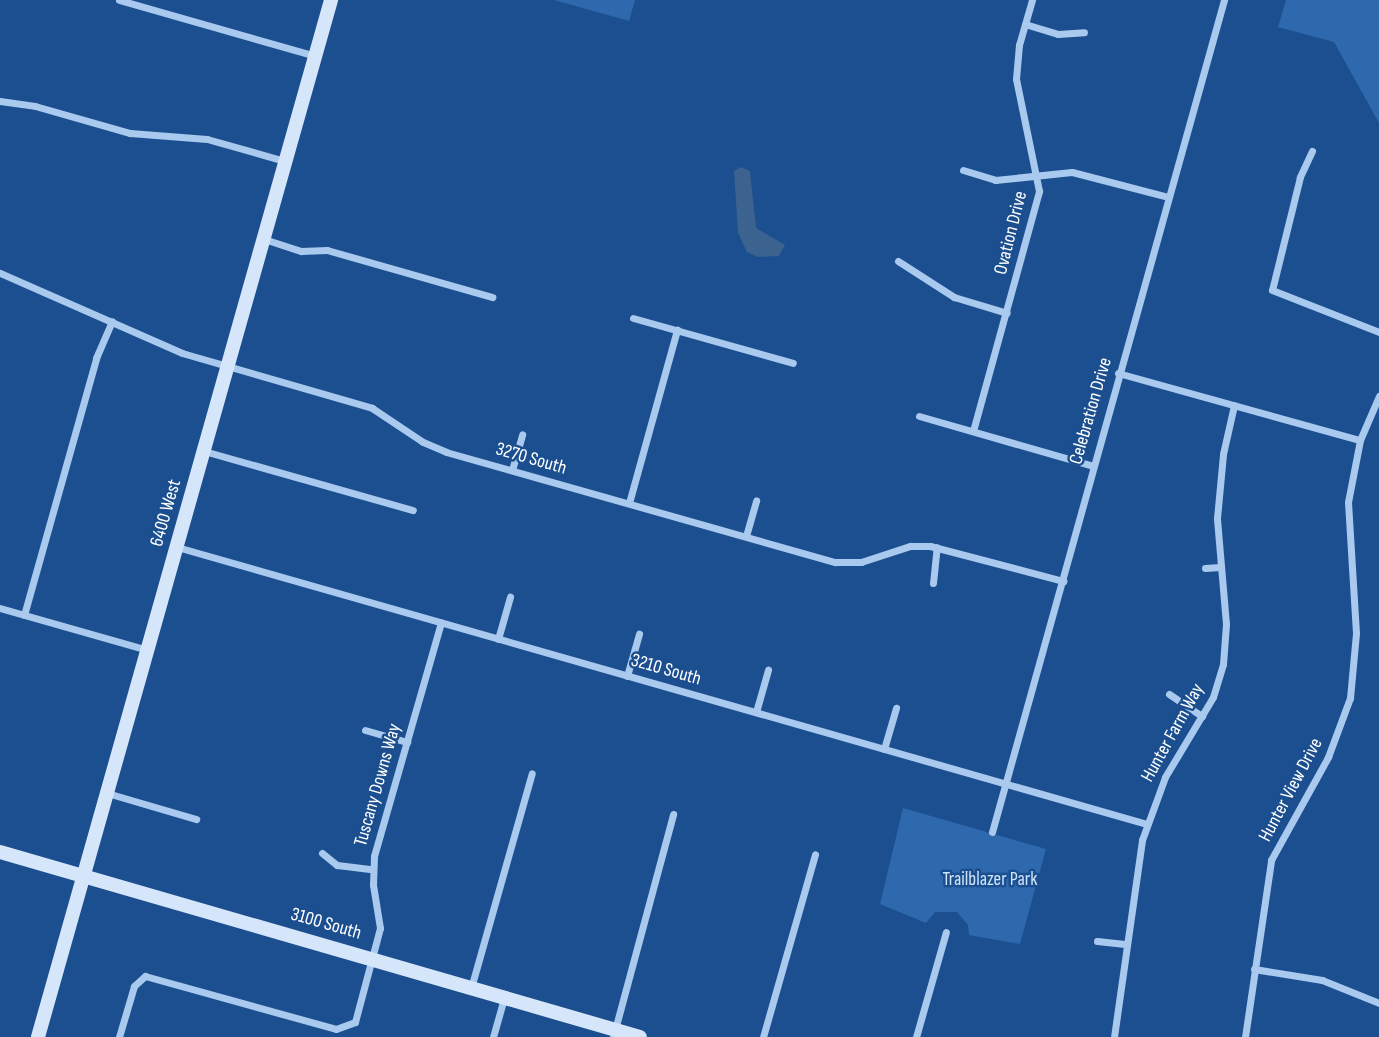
<!DOCTYPE html>
<html>
<head>
<meta charset="utf-8">
<style>
	body { margin:0 }
	#map { position:relative; width:1379px; height:1037px; overflow:hidden; background:#1b4f8f; font-family:"Sofia Sans Condensed",sans-serif }
	div>[style] { position:absolute }
	[style*='--x'] { left:calc(var(--x)*1px); top:calc(var(--y)*1px); width:calc(var(--w)*1px); rotate:calc(var(--a)*1deg) }
	.green>* { inset:0; background:#2e69ad }
	.water>* { inset:0; background:#3c6290 }
	.street>* { height:7px; margin:-3.5px; padding:0 3.5px; transform-origin:3.5px; border-radius:3.5px; background:#a9c9ee }
	.secondary>* { height:14px; margin:-7px; padding:0 7px; transform-origin:7px; border-radius:7px; background:#d6e6fa }
	span { translate:-50% -50%; white-space:nowrap; text-align:center; line-height:1.15; -webkit-text-stroke:5px #1b4f8f; paint-order:stroke }
	.street-label { font-size:19px; color:#fff }
	.park-label { font-size:19px; color:#cfe3fa }
</style>
</head>
<body>
<div id="map">
	<div class="green">
		<div style="clip-path:polygon(554px 0,635px 0,629px 21px)"></div>
		<div style="clip-path:polygon(1286px 0,1379px 0,1379px 123px,1334px 42px,1278px 27px)"></div>
		<div style="clip-path:polygon(903px 808px,1046px 849px,1020px 944px,969px 935px,968px 925px,957px 912px,935px 912px,926px 923px,880px 904px)"></div>
	</div>
	<div class="water">
		<div style="clip-path:polygon(741px 167px,750px 171px,756px 228px,785px 245px,779px 256px,758px 257px,747px 252px,738px 233px,734px 171px)"></div>
	</div>
	<div class="street">
		<div style="--x:119;--y:0;--w:204;--a:15.9"></div>
		<div style="--x:1025;--y:24;--w:34;--a:17"></div>
		<div style="--x:1058;--y:34;--w:26;--a:-4"></div>
		<div style="--x:0;--y:101;--w:35;--a:8"></div>
		<div style="--x:35;--y:106;--w:99;--a:15.9"></div>
		<div style="--x:130;--y:133;--w:77;--a:4.5"></div>
		<div style="--x:207;--y:139;--w:81;--a:15.8"></div>
		<div style="--x:1312;--y:151;--w:29;--a:115"></div>
		<div style="--x:1300;--y:177;--w:116;--a:103.9"></div>
		<div style="--x:1272;--y:290;--w:115;--a:21.4"></div>
		<div style="--x:963;--y:170;--w:34;--a:17"></div>
		<div style="--x:995;--y:180;--w:77;--a:-5.9"></div>
		<div style="--x:1072;--y:172;--w:99;--a:14.6"></div>
		<div style="--x:264;--y:239;--w:39;--a:18"></div>
		<div style="--x:301;--y:251;--w:26;--a:-2"></div>
		<div style="--x:327;--y:250;--w:172;--a:15.9"></div>
		<div style="--x:898;--y:261;--w:67;--a:32.7"></div>
		<div style="--x:954;--y:297;--w:55;--a:16.8"></div>
		<div style="--x:0;--y:273;--w:199;--a:23.7"></div>
		<div style="--x:182;--y:353;--w:198;--a:16.1"></div>
		<div style="--x:372;--y:408;--w:61;--a:33.7"></div>
		<div style="--x:423;--y:442;--w:25;--a:23"></div>
		<div style="--x:446;--y:452;--w:405;--a:15.8"></div>
		<div style="--x:836;--y:562;--w:25;--a:0"></div>
		<div style="--x:861;--y:562;--w:52;--a:-18.1"></div>
		<div style="--x:910;--y:546;--w:20;--a:0"></div>
		<div style="--x:930;--y:546;--w:138;--a:14.7"></div>
		<div style="--x:633;--y:318;--w:166;--a:15.7"></div>
		<div style="--x:1118;--y:373;--w:251;--a:15.5"></div>
		<div style="--x:919;--y:416;--w:181;--a:16"></div>
		<div style="--x:973;--y:431;--w:249;--a:-74.6"></div>
		<div style="--x:1039;--y:191;--w:114;--a:-101.6"></div>
		<div style="--x:1016;--y:79;--w:34;--a:-85"></div>
		<div style="--x:1019;--y:45;--w:47;--a:-73.9"></div>
		<div style="--x:204;--y:451;--w:217;--a:15.8"></div>
		<div style="--x:512;--y:470;--w:37;--a:-74"></div>
		<div style="--x:629;--y:503;--w:180;--a:-74.5"></div>
		<div style="--x:746;--y:536;--w:37;--a:-74"></div>
		<div style="--x:177;--y:547;--w:1009;--a:15.94"></div>
		<div style="--x:1205;--y:568;--w:15;--a:-4"></div>
		<div style="--x:933;--y:583;--w:36;--a:-84"></div>
		<div style="--x:0;--y:608;--w:153;--a:15.9"></div>
		<div style="--x:24;--y:615;--w:267;--a:-74.3"></div>
		<div style="--x:96;--y:358;--w:40;--a:-66.6"></div>
		<div style="--x:498;--y:639;--w:44;--a:-74.1"></div>
		<div style="--x:627;--y:676;--w:44;--a:-74.1"></div>
		<div style="--x:1169;--y:694;--w:40;--a:34"></div>
		<div style="--x:756;--y:712;--w:44;--a:-74.1"></div>
		<div style="--x:365;--y:730;--w:44;--a:15.9"></div>
		<div style="--x:884;--y:749;--w:43;--a:-73.7"></div>
		<div style="--x:107;--y:793;--w:93;--a:16.3"></div>
		<div style="--x:992;--y:832;--w:864;--a:-74.42"></div>
		<div style="--x:322;--y:853;--w:19;--a:39"></div>
		<div style="--x:337;--y:865;--w:35;--a:7"></div>
		<div style="--x:1097;--y:941;--w:28;--a:6"></div>
		<div style="--x:1254;--y:969;--w:69;--a:9.2"></div>
		<div style="--x:1322;--y:980;--w:61;--a:22"></div>
		<div style="--x:471;--y:988;--w:223;--a:-74.2"></div>
		<div style="--x:119;--y:1037;--w:53;--a:-73.6"></div>
		<div style="--x:134;--y:986;--w:15;--a:-42"></div>
		<div style="--x:145;--y:976;--w:198;--a:15.5"></div>
		<div style="--x:336;--y:1029;--w:20;--a:-20"></div>
		<div style="--x:355;--y:1022;--w:97;--a:-75.1"></div>
		<div style="--x:380;--y:928;--w:44;--a:-99.2"></div>
		<div style="--x:373;--y:885;--w:29;--a:-88"></div>
		<div style="--x:374;--y:856;--w:243;--a:-74"></div>
		<div style="--x:493;--y:1037;--w:41;--a:-74.2"></div>
		<div style="--x:613;--y:1037;--w:231;--a:-74.9"></div>
		<div style="--x:763;--y:1037;--w:190;--a:-74.1"></div>
		<div style="--x:916;--y:1037;--w:109;--a:-74.1"></div>
		<div style="--x:1114;--y:1037;--w:199;--a:-81.9"></div>
		<div style="--x:1142;--y:840;--w:67;--a:-69.9"></div>
		<div style="--x:1165;--y:777;--w:93;--a:-59"></div>
		<div style="--x:1213;--y:697;--w:34;--a:-73"></div>
		<div style="--x:1223;--y:664;--w:40;--a:-85.7"></div>
		<div style="--x:1226;--y:624;--w:106;--a:-94.9"></div>
		<div style="--x:1217;--y:518;--w:64;--a:-84.6"></div>
		<div style="--x:1223;--y:454;--w:50;--a:-77.3"></div>
		<div style="--x:1245;--y:1037;--w:179;--a:-81.6"></div>
		<div style="--x:1271;--y:860;--w:118;--a:-61"></div>
		<div style="--x:1328;--y:757;--w:63;--a:-69.6"></div>
		<div style="--x:1350;--y:698;--w:65;--a:-84.7"></div>
		<div style="--x:1356;--y:633;--w:131;--a:-93.5"></div>
		<div style="--x:1348;--y:502;--w:63;--a:-79"></div>
		<div style="--x:1360;--y:440;--w:48;--a:-66.6"></div>
	</div>
	<div class="secondary">
		<div style="--x:0;--y:852;--w:666;--a:16.12"></div>
		<div style="--x:38;--y:1037;--w:1078;--a:-74.22"></div>
	</div>
	<div class="street-label">
		<span style="left:1011px;top:233px;rotate:-76deg">Ovation Drive</span>
		<span style="left:1091px;top:411px;rotate:-74deg">Celebration Drive</span>
		<span style="left:531px;top:459px;rotate:16deg">3270 South</span>
		<span style="left:166px;top:513px;rotate:-74deg">6400 West</span>
		<span style="left:666px;top:670px;rotate:16deg">3210 South</span>
		<span style="left:1173px;top:733px;rotate:-61deg">Hunter Farm Way</span>
		<span style="left:378px;top:785px;rotate:-74deg">Tuscany Downs Way</span>
		<span style="left:1291px;top:790px;rotate:-62deg">Hunter View Drive</span>
		<span style="left:326px;top:924px;rotate:16deg">3100 South</span>
	</div>
	<div class="park-label">
		<span style="left:990px;top:880px">Trailblazer Park</span>
	</div>
</div>
</body>
</html>
